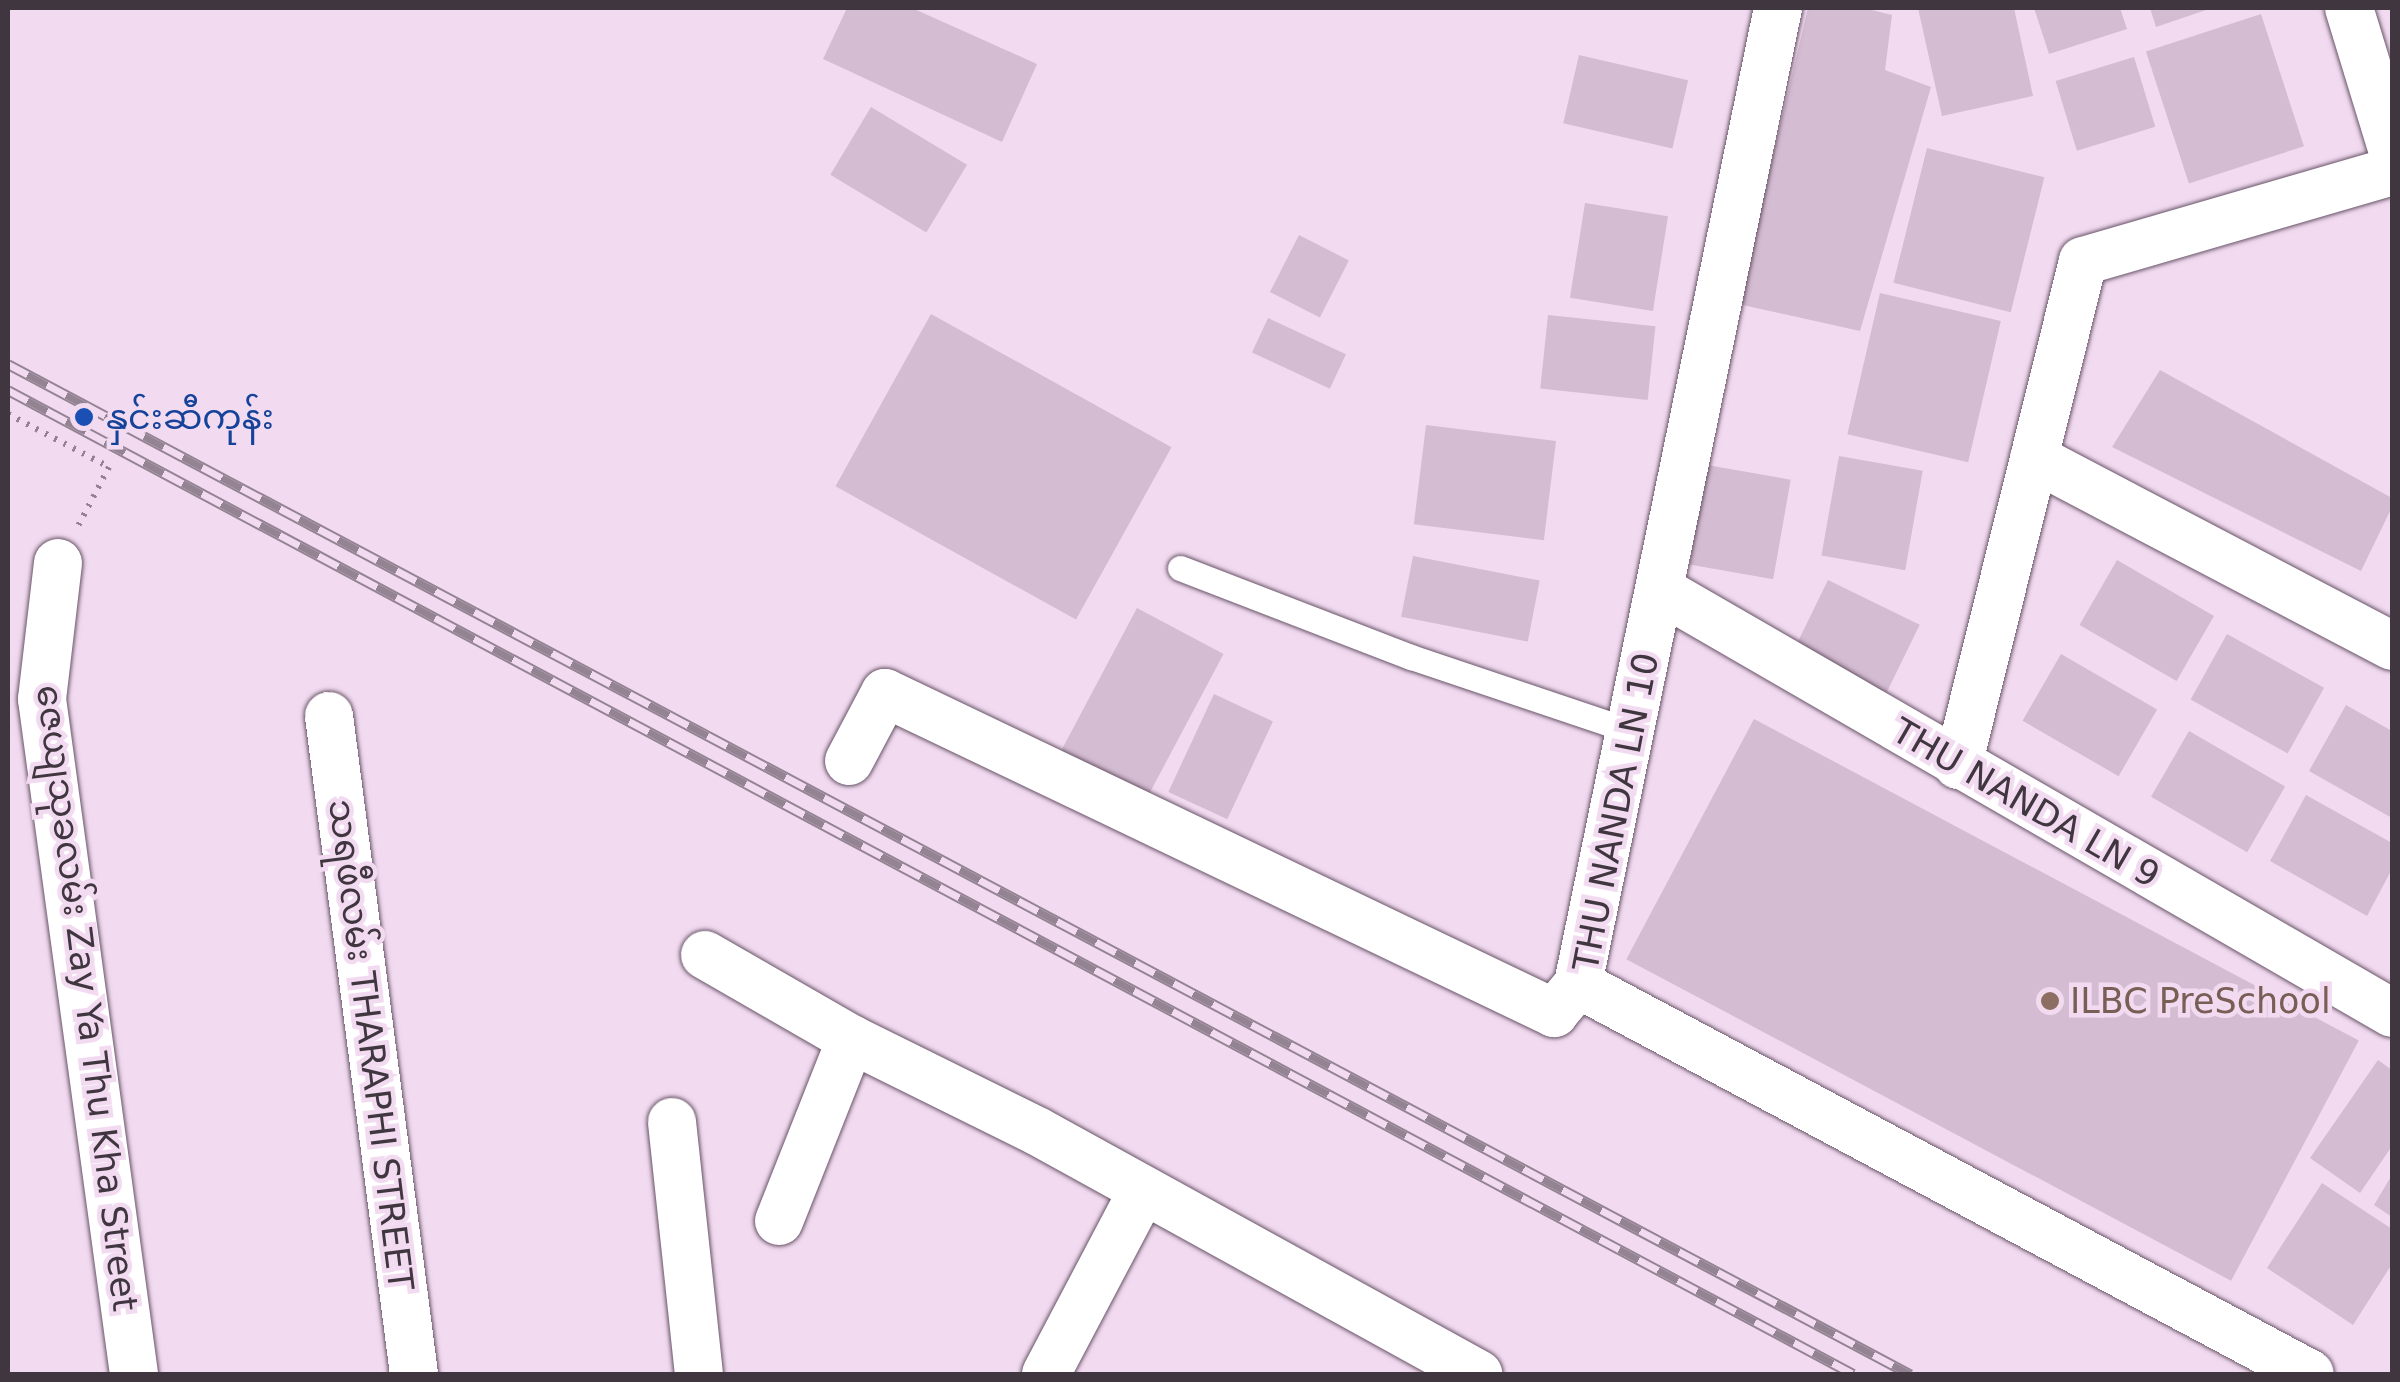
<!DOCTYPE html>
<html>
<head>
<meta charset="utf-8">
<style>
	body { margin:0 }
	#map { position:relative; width:2400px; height:1382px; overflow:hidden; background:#f2dbf1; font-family:"DejaVu Sans","Noto Sans Myanmar",sans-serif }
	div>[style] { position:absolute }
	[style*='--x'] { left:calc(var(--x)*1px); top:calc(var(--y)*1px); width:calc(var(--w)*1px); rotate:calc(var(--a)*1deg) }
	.building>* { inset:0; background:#d4bcd2; transform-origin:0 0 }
	.path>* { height:6px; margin-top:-3px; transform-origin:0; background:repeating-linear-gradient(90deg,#938392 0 2.5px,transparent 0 10.5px) }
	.roads { filter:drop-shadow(0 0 2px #685467) drop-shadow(0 0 2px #685467) }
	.lane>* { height:25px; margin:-12.5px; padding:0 12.5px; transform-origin:12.5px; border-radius:12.5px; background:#fff }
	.street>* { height:48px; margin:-24px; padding:0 24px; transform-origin:24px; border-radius:24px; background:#fff }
	.rail>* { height:11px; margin-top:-5.5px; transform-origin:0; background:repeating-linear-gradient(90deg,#f2dbf1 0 22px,#948493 0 44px); box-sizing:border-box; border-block:2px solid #948493 }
	.dots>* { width:28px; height:28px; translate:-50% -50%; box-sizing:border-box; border:5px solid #f2dbf1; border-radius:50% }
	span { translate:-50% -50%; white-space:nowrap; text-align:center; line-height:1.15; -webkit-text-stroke:9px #f2dbf1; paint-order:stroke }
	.transit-label { font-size:35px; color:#164399 }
	.left { translate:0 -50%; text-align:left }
	.street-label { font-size:35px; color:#40363f }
	.education-label { font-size:35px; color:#785e54 }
	.frame { position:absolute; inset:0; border:10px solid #40363f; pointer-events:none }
</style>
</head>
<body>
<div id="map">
	<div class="building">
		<div style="clip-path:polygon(847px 8px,912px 8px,1037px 64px,1002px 142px,823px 59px)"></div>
		<div style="clip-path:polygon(1808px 8px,1864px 8px,1892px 15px,1885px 70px,1931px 87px,1860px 331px,1738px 304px)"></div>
		<div style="clip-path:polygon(1918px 8px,2014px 8px,2033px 96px,1942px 116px)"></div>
		<div style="clip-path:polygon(2034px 8px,2120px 8px,2127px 29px,2049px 54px)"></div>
		<div style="clip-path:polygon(2150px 8px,2212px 8px,2156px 27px)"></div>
		<div style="left:2261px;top:14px;width:139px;height:121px;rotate:72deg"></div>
		<div style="left:1579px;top:55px;width:112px;height:70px;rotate:13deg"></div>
		<div style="left:2134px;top:57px;width:73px;height:82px;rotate:73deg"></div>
		<div style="left:871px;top:107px;width:112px;height:79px;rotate:31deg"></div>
		<div style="left:1927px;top:148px;width:121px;height:139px;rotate:14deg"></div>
		<div style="left:1585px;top:203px;width:84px;height:96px;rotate:9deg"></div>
		<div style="left:1299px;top:235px;width:56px;height:64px;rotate:27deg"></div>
		<div style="left:1880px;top:293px;width:124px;height:145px;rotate:13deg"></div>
		<div style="left:931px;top:314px;width:275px;height:197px;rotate:29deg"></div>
		<div style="left:1548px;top:315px;width:108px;height:74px;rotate:6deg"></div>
		<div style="left:1268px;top:318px;width:86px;height:38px;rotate:25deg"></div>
		<div style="clip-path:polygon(2160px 370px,2392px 498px,2392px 507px,2361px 571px,2112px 447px)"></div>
		<div style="left:1426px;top:425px;width:131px;height:100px;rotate:7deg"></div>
		<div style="left:1839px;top:456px;width:85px;height:101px;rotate:10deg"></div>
		<div style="left:1707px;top:465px;width:85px;height:101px;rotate:10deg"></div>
		<div style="left:1413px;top:556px;width:129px;height:62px;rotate:11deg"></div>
		<div style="left:2117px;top:560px;width:112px;height:75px;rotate:30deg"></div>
		<div style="left:1828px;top:580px;width:102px;height:82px;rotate:26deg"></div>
		<div style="left:1137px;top:608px;width:98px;height:165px;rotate:28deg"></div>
		<div style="left:2227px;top:634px;width:111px;height:75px;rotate:29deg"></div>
		<div style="left:2061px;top:654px;width:111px;height:77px;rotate:30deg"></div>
		<div style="left:1214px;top:694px;width:65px;height:108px;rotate:25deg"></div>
		<div style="clip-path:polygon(2346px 705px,2392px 731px,2392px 818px,2309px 771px)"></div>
		<div style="left:1754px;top:719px;width:685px;height:272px;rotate:28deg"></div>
		<div style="left:2189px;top:731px;width:111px;height:76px;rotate:30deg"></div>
		<div style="clip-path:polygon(2306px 795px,2392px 843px,2392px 869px,2367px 916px,2270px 861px)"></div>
		<div style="clip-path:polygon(2378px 1060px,2392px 1070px,2392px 1146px,2360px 1193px,2310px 1158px)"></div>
		<div style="clip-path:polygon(2392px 1175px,2392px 1217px,2374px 1205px)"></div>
		<div style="clip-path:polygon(2322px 1183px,2392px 1229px,2392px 1264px,2353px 1325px,2267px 1268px)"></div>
	</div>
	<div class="path">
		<div style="--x:8;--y:414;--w:114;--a:27.7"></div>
		<div style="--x:109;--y:467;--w:67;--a:117.7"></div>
	</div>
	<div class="roads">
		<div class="lane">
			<div style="--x:1180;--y:568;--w:248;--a:21.1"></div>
			<div style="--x:1411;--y:657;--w:232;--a:18.6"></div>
		</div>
		<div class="street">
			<div style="--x:1778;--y:8;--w:996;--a:101.58"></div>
			<div style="--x:1578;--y:984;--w:829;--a:28.05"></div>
			<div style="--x:2349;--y:8;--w:147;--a:73"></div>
			<div style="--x:2034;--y:458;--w:404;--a:27.7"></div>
			<div style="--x:58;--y:563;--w:137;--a:96.7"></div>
			<div style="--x:42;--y:699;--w:681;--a:82.24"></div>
			<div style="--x:1660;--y:590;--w:845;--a:30.02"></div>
			<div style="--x:329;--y:716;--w:663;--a:82.64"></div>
			<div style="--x:849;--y:761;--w:77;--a:-62.1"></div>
			<div style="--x:885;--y:693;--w:742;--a:25.56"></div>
			<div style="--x:1554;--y:1013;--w:38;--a:-50"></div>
			<div style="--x:1958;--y:765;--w:519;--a:-76.07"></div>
			<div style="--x:2083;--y:261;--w:322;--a:-16.2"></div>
			<div style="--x:705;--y:955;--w:168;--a:29.9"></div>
			<div style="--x:851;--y:1039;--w:208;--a:26.3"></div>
			<div style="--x:1037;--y:1131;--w:504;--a:28.86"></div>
			<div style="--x:672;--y:1122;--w:253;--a:83.9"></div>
			<div style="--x:779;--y:1221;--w:196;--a:-68.4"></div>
			<div style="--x:1046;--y:1374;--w:208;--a:-62.2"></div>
		</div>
	</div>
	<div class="rail">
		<div style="--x:8;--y:364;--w:2154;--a:27.97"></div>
		<div style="--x:8;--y:390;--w:2091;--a:28.07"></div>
	</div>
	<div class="dots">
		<div style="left:84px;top:417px;background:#1a4fb4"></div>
		<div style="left:2050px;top:1001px;background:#8d6e63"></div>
	</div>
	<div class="transit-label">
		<span class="left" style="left:106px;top:417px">နှင်းဆီကုန်း</span>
	</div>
	<div class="street-label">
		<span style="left:2026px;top:803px;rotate:30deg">THU NANDA LN 9</span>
		<span style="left:1616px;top:812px;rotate:-79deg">THU NANDA LN 10</span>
		<span style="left:87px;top:998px;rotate:83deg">ဇေယျသုခလမ်း Zay Ya Thu Kha Street</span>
		<span style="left:371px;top:1045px;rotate:83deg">သရဖီလမ်း THARAPHI STREET</span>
	</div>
	<div class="education-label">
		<span class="left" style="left:2070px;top:1001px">ILBC PreSchool</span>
	</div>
	<div class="frame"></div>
</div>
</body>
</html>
